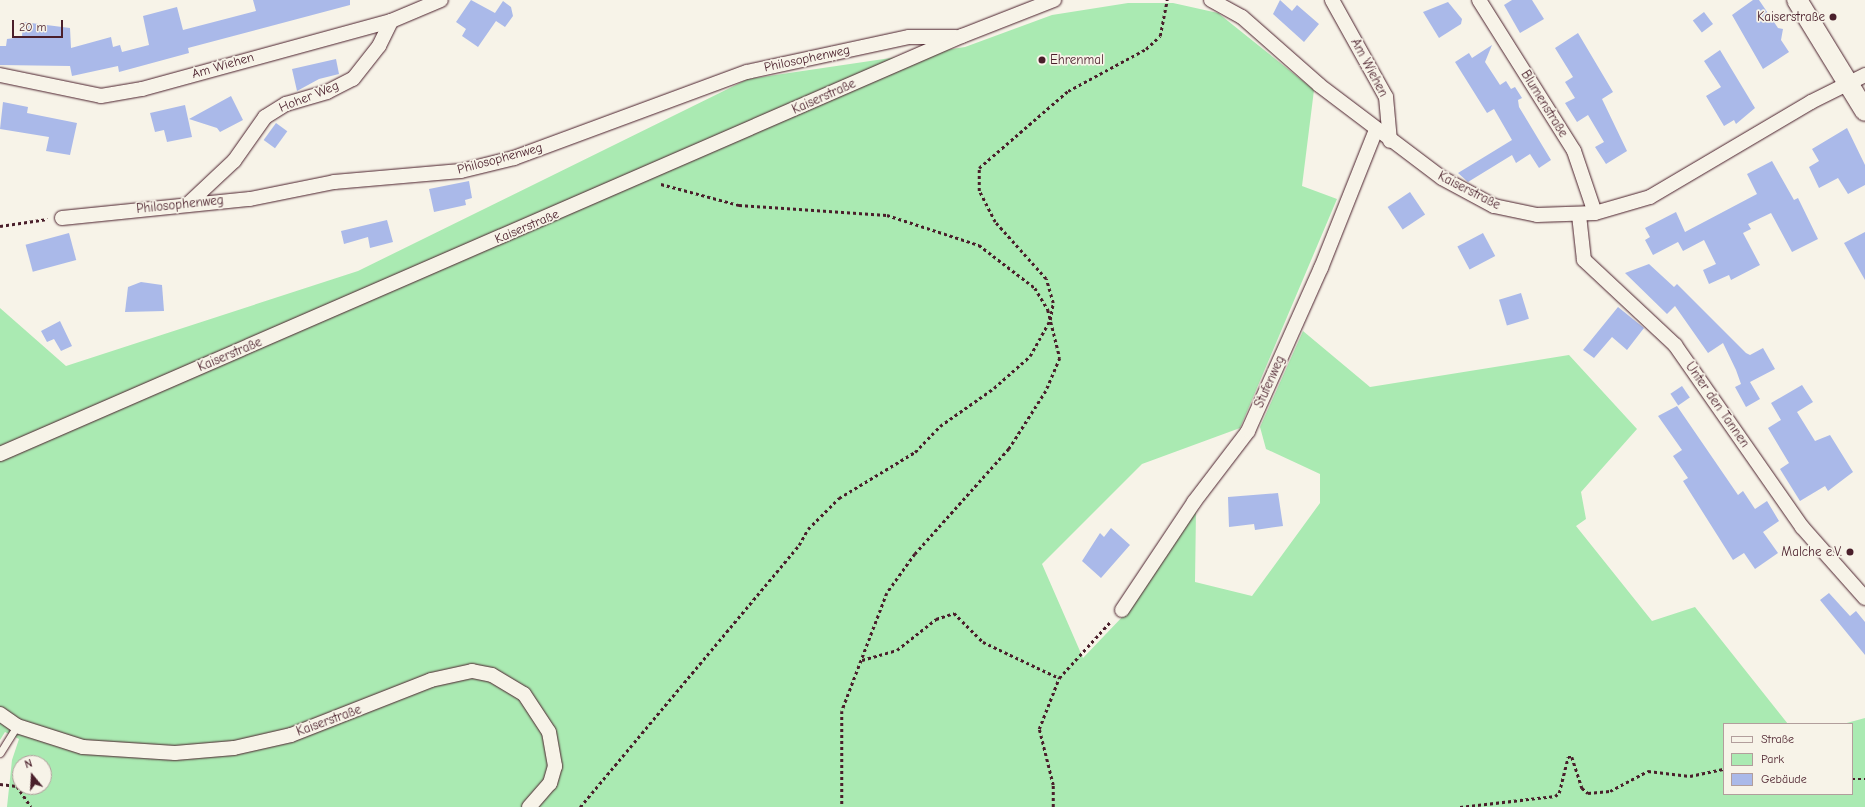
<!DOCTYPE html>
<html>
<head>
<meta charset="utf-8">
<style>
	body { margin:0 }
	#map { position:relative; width:1865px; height:807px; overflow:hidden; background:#f7f3e8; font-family:"Comic Neue",sans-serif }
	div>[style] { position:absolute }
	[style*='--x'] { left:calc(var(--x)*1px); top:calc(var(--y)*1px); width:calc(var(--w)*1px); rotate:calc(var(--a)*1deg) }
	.green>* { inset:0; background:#aaeab2 }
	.building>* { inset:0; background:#aab9e9; transform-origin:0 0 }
	.path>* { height:2.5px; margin-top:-1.25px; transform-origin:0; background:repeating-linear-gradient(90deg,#4a1f2b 0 3px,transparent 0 6px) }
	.roads { filter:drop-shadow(0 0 1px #4a1f2b) drop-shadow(0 0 1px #4a1f2b) }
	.service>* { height:7px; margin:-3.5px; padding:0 3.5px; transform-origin:3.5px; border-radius:3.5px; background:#f7f3e8 }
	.minor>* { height:14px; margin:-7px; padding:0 7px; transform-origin:7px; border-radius:7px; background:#f7f3e8 }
	.secondary>* { height:20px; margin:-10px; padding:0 10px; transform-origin:10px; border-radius:10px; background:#f7f3e8 }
	.dots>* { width:11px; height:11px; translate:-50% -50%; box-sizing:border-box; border:2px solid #f7f3e8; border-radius:50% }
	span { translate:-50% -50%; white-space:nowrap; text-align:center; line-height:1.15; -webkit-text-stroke:3.5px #f7f3e8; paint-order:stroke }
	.poi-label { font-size:13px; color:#4a1f2b }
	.right { translate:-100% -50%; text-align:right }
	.left { translate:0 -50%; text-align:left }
	.street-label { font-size:13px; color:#4a1f2b }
	.legend { position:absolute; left:1723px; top:723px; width:130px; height:72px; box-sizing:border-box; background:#f7f3e8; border:1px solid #b29e9c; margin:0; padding:5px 7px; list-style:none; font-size:12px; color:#4a1f2b }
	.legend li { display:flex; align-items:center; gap:8px; height:20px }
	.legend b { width:20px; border:1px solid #b29e9c }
	.north { position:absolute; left:12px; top:755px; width:40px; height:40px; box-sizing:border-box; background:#f7f3e8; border:1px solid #b29e9c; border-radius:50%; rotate:342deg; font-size:11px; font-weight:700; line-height:16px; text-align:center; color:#4a1f2b }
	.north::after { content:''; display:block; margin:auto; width:14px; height:18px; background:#4a1f2b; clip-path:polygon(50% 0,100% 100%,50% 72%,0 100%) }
	.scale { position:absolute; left:12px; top:20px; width:51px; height:18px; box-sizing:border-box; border:2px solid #4a1f2b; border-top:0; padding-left:5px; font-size:12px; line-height:14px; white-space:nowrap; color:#4a1f2b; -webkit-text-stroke:3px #f7f3e8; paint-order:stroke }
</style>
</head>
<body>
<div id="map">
	<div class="green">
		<div style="clip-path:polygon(evenodd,1128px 3px,1173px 3px,1218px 13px,1314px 90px,1302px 186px,1337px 199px,1240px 428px,1142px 464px,1042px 564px,1083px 658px,1126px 613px,1196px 510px,1195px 582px,1252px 596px,1320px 503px,1320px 474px,1266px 449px,1260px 427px,1303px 331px,1370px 387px,1569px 355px,1637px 429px,1581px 492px,1586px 519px,1576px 526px,1652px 621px,1695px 607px,1788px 724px,1724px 724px,1724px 794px,1852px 794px,1852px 724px,1843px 724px,1865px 718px,1865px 807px,7px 807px,12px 760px,19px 739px,5px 732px,0 740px,0 308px,66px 366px,358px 271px,748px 79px,965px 47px,1052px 15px,1128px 3px,20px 763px,44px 763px,44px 787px,20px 787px,20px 763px)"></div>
	</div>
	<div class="building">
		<div style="clip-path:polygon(253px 0,350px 0,350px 5px,188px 48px,189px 53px,119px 72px,118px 66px,72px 76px,70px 66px,0 65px,0 46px,6px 46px,7px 39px,22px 37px,23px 22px,70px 28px,71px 48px,111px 37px,113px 47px,120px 45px,122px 52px,149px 45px,143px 16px,177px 7px,183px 30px,256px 11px)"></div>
		<div style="clip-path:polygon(471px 0,495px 13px,503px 1px,511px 7px,513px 16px,505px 27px,496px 21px,478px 47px,462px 36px,466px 29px,456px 22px)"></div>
		<div style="clip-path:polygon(1280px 0,1292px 11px,1297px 5px,1319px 24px,1304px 42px,1273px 14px)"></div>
		<div style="clip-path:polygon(1512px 0,1532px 0,1544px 19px,1520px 33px,1504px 5px)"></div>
		<div style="clip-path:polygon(1753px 0,1759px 0,1778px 28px,1783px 29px,1781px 40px,1789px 52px,1763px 69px,1732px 15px)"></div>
		<div style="clip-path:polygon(1448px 2px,1462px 19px,1461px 24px,1439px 38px,1423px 12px)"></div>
		<div style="left:1704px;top:12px;width:15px;height:14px;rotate:53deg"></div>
		<div style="clip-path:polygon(1578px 33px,1613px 92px,1602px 99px,1627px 151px,1606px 164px,1595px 147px,1604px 142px,1588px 115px,1577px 122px,1565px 103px,1575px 98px,1565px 82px,1573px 77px,1555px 48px)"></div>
		<div style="clip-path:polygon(1492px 45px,1485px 62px,1500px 85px,1506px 81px,1511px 89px,1515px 87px,1522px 98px,1518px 100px,1519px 107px,1551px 160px,1539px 168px,1530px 154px,1516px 163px,1512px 155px,1468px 182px,1458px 173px,1512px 140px,1494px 109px,1487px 113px,1455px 62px,1469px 53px,1472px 58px)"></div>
		<div style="clip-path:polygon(1720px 50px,1755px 108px,1736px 124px,1734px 120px,1724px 126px,1706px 96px,1721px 87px,1704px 61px)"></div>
		<div style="clip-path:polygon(336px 59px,339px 74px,319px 79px,297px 91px,292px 69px)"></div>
		<div style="clip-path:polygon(231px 96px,243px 120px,220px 132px,217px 128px,189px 119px)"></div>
		<div style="clip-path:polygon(3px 102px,28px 107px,27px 113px,77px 123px,70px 155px,46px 151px,49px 137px,0 129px)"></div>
		<div style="clip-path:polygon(185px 105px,192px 137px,167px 142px,164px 130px,155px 132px,150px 113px)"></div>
		<div style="left:276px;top:123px;width:14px;height:21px;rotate:36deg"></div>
		<div style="clip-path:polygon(1847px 128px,1865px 165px,1865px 185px,1848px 194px,1838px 178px,1819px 188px,1809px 167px,1819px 161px,1812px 149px)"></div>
		<div style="clip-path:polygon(1772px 161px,1794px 200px,1798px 198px,1818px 239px,1792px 252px,1771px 213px,1748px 224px,1751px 229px,1743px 233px,1760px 265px,1731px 280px,1729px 275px,1709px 284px,1703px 270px,1716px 264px,1704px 240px,1683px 251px,1678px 242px,1653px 255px,1645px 240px,1650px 237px,1645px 228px,1676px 212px,1685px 232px,1757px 194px,1747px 174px)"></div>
		<div style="clip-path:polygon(469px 181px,472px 198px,465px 200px,466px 205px,434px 212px,429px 189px)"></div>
		<div style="left:1410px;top:192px;width:27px;height:27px;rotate:56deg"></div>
		<div style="clip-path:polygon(387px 220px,393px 242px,370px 248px,368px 237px,344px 244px,341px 231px)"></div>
		<div style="clip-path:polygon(1865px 232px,1865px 280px,1844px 243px)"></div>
		<div style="left:69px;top:233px;width:28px;height:45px;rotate:75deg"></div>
		<div style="left:1483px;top:233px;width:26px;height:29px;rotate:62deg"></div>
		<div style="clip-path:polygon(1649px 264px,1674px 287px,1677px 284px,1746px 353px,1750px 355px,1763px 348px,1775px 369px,1750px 382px,1760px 399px,1746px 407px,1735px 387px,1741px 384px,1736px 370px,1723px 343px,1708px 353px,1675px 306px,1667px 314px,1625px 273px)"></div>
		<div style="clip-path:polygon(141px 282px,162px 285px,164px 311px,125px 312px,128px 287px)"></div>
		<div style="left:1521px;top:293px;width:27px;height:23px;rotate:73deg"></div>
		<div style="clip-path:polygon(1618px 307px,1644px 328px,1627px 350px,1612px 337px,1594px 358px,1583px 350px)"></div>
		<div style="clip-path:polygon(60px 321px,72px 346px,61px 351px,54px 339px,47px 342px,41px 331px)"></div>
		<div style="clip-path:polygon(1802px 385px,1813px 402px,1797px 412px,1815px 441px,1830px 435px,1853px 472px,1828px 491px,1825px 486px,1800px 501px,1780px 469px,1789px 463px,1768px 428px,1781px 420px,1771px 403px)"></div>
		<div style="left:1682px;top:386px;width:14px;height:14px;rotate:56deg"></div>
		<div style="clip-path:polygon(1677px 406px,1738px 495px,1743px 491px,1755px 509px,1767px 501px,1779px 521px,1763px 532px,1778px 553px,1755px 569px,1744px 553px,1733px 560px,1683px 481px,1688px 478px,1673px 456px,1682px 450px,1658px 416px)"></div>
		<div style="clip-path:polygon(1278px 493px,1283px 526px,1255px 530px,1254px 524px,1229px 527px,1228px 497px)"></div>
		<div style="clip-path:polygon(1111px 528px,1130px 545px,1101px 578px,1082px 561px,1100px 533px,1104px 537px)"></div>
		<div style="clip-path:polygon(1829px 593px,1850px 616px,1856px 611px,1865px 622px,1865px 655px,1820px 600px)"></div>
	</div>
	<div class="path">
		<div style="--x:661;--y:184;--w:81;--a:15.1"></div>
		<div style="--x:739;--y:205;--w:148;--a:3.9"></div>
		<div style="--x:887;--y:215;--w:97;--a:18.1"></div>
		<div style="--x:979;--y:245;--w:71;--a:37.5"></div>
		<div style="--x:1035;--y:288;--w:26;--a:59"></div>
		<div style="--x:1048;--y:310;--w:49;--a:76"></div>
		<div style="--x:1060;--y:358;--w:36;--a:113"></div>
		<div style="--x:1046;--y:391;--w:69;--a:122.5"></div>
		<div style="--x:1009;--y:449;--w:141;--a:131.8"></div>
		<div style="--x:915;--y:554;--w:48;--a:125.7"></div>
		<div style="--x:887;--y:593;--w:126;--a:110.9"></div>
		<div style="--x:842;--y:711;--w:96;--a:90"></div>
		<div style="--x:0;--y:226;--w:48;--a:-8.5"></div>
		<div style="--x:862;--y:660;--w:36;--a:-16"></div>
		<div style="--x:897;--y:650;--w:50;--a:-38.5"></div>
		<div style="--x:936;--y:619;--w:19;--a:-18"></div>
		<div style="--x:954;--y:613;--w:41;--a:45"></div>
		<div style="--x:983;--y:642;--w:84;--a:25.3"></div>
		<div style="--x:1059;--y:678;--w:77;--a:-47.6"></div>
		<div style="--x:1852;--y:779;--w:13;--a:0"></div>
		<div style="--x:0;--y:784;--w:17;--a:7"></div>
		<div style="--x:17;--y:786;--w:25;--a:56"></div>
		<div style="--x:580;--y:807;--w:341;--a:-50.1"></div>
		<div style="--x:799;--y:545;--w:18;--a:-61"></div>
		<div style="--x:808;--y:529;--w:44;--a:-45"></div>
		<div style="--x:839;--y:498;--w:89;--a:-31.2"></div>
		<div style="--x:915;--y:452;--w:36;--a:-46"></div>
		<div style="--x:940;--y:426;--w:66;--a:-35.1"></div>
		<div style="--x:994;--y:388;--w:48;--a:-41.6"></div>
		<div style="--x:1030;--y:356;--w:41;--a:-60.9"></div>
		<div style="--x:1050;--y:320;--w:17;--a:-80"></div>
		<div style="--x:1053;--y:303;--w:25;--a:-106"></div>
		<div style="--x:1046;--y:279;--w:76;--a:-131.8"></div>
		<div style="--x:995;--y:222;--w:35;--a:-117"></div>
		<div style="--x:979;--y:191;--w:23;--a:-90"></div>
		<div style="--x:979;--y:168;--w:118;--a:-40.9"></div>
		<div style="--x:1068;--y:91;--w:89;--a:-28.3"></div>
		<div style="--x:1146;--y:49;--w:19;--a:-43"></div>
		<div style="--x:1160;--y:36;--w:37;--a:-79"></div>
		<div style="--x:1053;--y:807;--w:22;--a:-90"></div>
		<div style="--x:1053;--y:785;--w:58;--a:-104"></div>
		<div style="--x:1039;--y:729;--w:55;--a:-68.6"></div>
		<div style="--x:1460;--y:807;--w:96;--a:-6.6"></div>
		<div style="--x:1555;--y:796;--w:5;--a:-37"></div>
		<div style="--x:1559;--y:793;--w:37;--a:-76"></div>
		<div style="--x:1568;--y:757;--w:4;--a:0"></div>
		<div style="--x:1572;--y:757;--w:33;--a:72"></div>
		<div style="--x:1582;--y:788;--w:8;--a:40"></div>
		<div style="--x:1588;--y:793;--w:22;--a:-5"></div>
		<div style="--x:1610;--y:791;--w:43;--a:-27.8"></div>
		<div style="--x:1648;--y:771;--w:42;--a:6.8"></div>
		<div style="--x:1690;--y:776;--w:35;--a:-12"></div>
	</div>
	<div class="roads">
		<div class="service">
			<div style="--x:0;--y:753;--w:32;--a:-58"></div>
		</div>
		<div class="minor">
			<div style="--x:1211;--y:0;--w:35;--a:29"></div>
			<div style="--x:1242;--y:17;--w:103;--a:41.4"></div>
			<div style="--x:1319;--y:85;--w:154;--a:37.1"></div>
			<div style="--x:1442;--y:178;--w:59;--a:28.3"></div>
			<div style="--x:1494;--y:206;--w:44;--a:11.8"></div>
			<div style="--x:1537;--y:215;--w:58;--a:-2"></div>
			<div style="--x:1595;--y:213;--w:57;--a:-16.2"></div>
			<div style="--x:1650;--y:197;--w:187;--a:-30.5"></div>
			<div style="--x:1811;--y:102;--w:60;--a:-26.6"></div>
			<div style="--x:1332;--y:0;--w:111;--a:60.9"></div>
			<div style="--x:1386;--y:97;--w:44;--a:84.8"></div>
			<div style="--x:1479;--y:0;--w:178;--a:57.8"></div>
			<div style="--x:1574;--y:151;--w:65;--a:71.3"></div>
			<div style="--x:0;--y:75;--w:103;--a:11.7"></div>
			<div style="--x:101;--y:96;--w:42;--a:-9.7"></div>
			<div style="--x:142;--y:89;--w:258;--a:-15.3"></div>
			<div style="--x:391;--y:21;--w:54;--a:-22.8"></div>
			<div style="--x:188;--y:204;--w:63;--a:-43.1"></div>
			<div style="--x:234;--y:161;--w:54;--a:-54.8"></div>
			<div style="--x:265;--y:117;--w:25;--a:-32"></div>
			<div style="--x:286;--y:104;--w:43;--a:-16.3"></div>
			<div style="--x:327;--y:92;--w:29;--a:-27"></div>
			<div style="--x:353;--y:79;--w:42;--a:-51.8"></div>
			<div style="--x:379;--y:46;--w:28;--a:-64"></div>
			<div style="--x:1579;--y:215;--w:45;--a:83.7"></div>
			<div style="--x:1584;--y:260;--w:125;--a:43"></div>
			<div style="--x:1675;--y:345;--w:222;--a:55.1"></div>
			<div style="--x:1802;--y:527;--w:95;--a:48.4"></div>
			<div style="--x:62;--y:218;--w:189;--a:-5.8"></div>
			<div style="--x:250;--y:199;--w:86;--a:-11.4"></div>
			<div style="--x:334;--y:182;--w:127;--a:-5"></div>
			<div style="--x:461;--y:171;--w:55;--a:-13.8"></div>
			<div style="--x:514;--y:158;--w:248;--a:-20.3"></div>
			<div style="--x:747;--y:72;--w:166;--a:-12.2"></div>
			<div style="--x:909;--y:37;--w:47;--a:0"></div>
			<div style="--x:0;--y:454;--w:1049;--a:-23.49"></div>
			<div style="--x:962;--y:36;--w:99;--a:-21.4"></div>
			<div style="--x:1122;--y:610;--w:130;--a:-56.3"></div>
			<div style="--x:1194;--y:502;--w:89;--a:-52.7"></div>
			<div style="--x:1248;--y:431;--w:179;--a:-65.9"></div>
			<div style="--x:1321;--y:268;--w:149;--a:-68.3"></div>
			<div style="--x:0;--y:714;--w:21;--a:35"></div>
			<div style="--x:17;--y:726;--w:69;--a:17.7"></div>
			<div style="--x:83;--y:747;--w:92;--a:3.7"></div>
			<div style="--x:175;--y:753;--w:59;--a:-4.8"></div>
			<div style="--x:234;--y:748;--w:58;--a:-12.8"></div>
			<div style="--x:291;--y:735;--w:150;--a:-21.4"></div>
			<div style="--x:431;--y:680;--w:42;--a:-12.4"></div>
			<div style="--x:472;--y:671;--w:20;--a:11"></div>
			<div style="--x:492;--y:675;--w:37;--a:31"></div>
			<div style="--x:524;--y:694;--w:45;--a:56.7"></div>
			<div style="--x:549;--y:732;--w:35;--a:80"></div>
			<div style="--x:555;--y:766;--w:18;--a:106"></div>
			<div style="--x:550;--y:783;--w:32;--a:131"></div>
		</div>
		<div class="secondary">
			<div style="--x:1797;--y:0;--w:130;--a:58.5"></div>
		</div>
	</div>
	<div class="dots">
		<div style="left:1833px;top:17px;background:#4a1f2b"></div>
		<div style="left:1042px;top:60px;background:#4a1f2b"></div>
		<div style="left:1850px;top:552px;background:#4a1f2b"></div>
	</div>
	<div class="poi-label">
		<span class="right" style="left:1825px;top:17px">Kaiserstraße</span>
		<span class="left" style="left:1050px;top:60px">Ehrenmal</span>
		<span class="right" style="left:1842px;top:552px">Malche e.V.</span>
	</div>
	<div class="street-label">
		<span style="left:807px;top:59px;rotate:-12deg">Philosophenweg</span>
		<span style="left:223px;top:66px;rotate:-16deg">Am Wiehen</span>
		<span style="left:1369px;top:68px;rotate:62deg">Am Wiehen</span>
		<span style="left:309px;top:97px;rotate:-22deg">Hoher Weg</span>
		<span style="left:824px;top:97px;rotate:-24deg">Kaiserstraße</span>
		<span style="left:1544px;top:104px;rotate:58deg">Blumenstraße</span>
		<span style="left:500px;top:159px;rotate:-15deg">Philosophenweg</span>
		<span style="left:1469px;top:191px;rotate:27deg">Kaiserstraße</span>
		<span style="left:180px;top:205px;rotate:-6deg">Philosophenweg</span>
		<span style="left:527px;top:227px;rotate:-23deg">Kaiserstraße</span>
		<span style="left:230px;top:355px;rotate:-23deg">Kaiserstraße</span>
		<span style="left:1270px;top:382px;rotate:-66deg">Stufenweg</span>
		<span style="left:1717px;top:405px;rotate:55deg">Unter den Tannen</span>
		<span style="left:329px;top:721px;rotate:-20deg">Kaiserstraße</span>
	</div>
	<ul class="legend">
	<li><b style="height:5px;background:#f7f3e8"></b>Straße</li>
	<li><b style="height:11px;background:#aaeab2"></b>Park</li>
	<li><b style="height:11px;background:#aab9e9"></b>Gebäude</li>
	</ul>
	<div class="north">N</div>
	<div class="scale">20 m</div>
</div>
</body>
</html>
